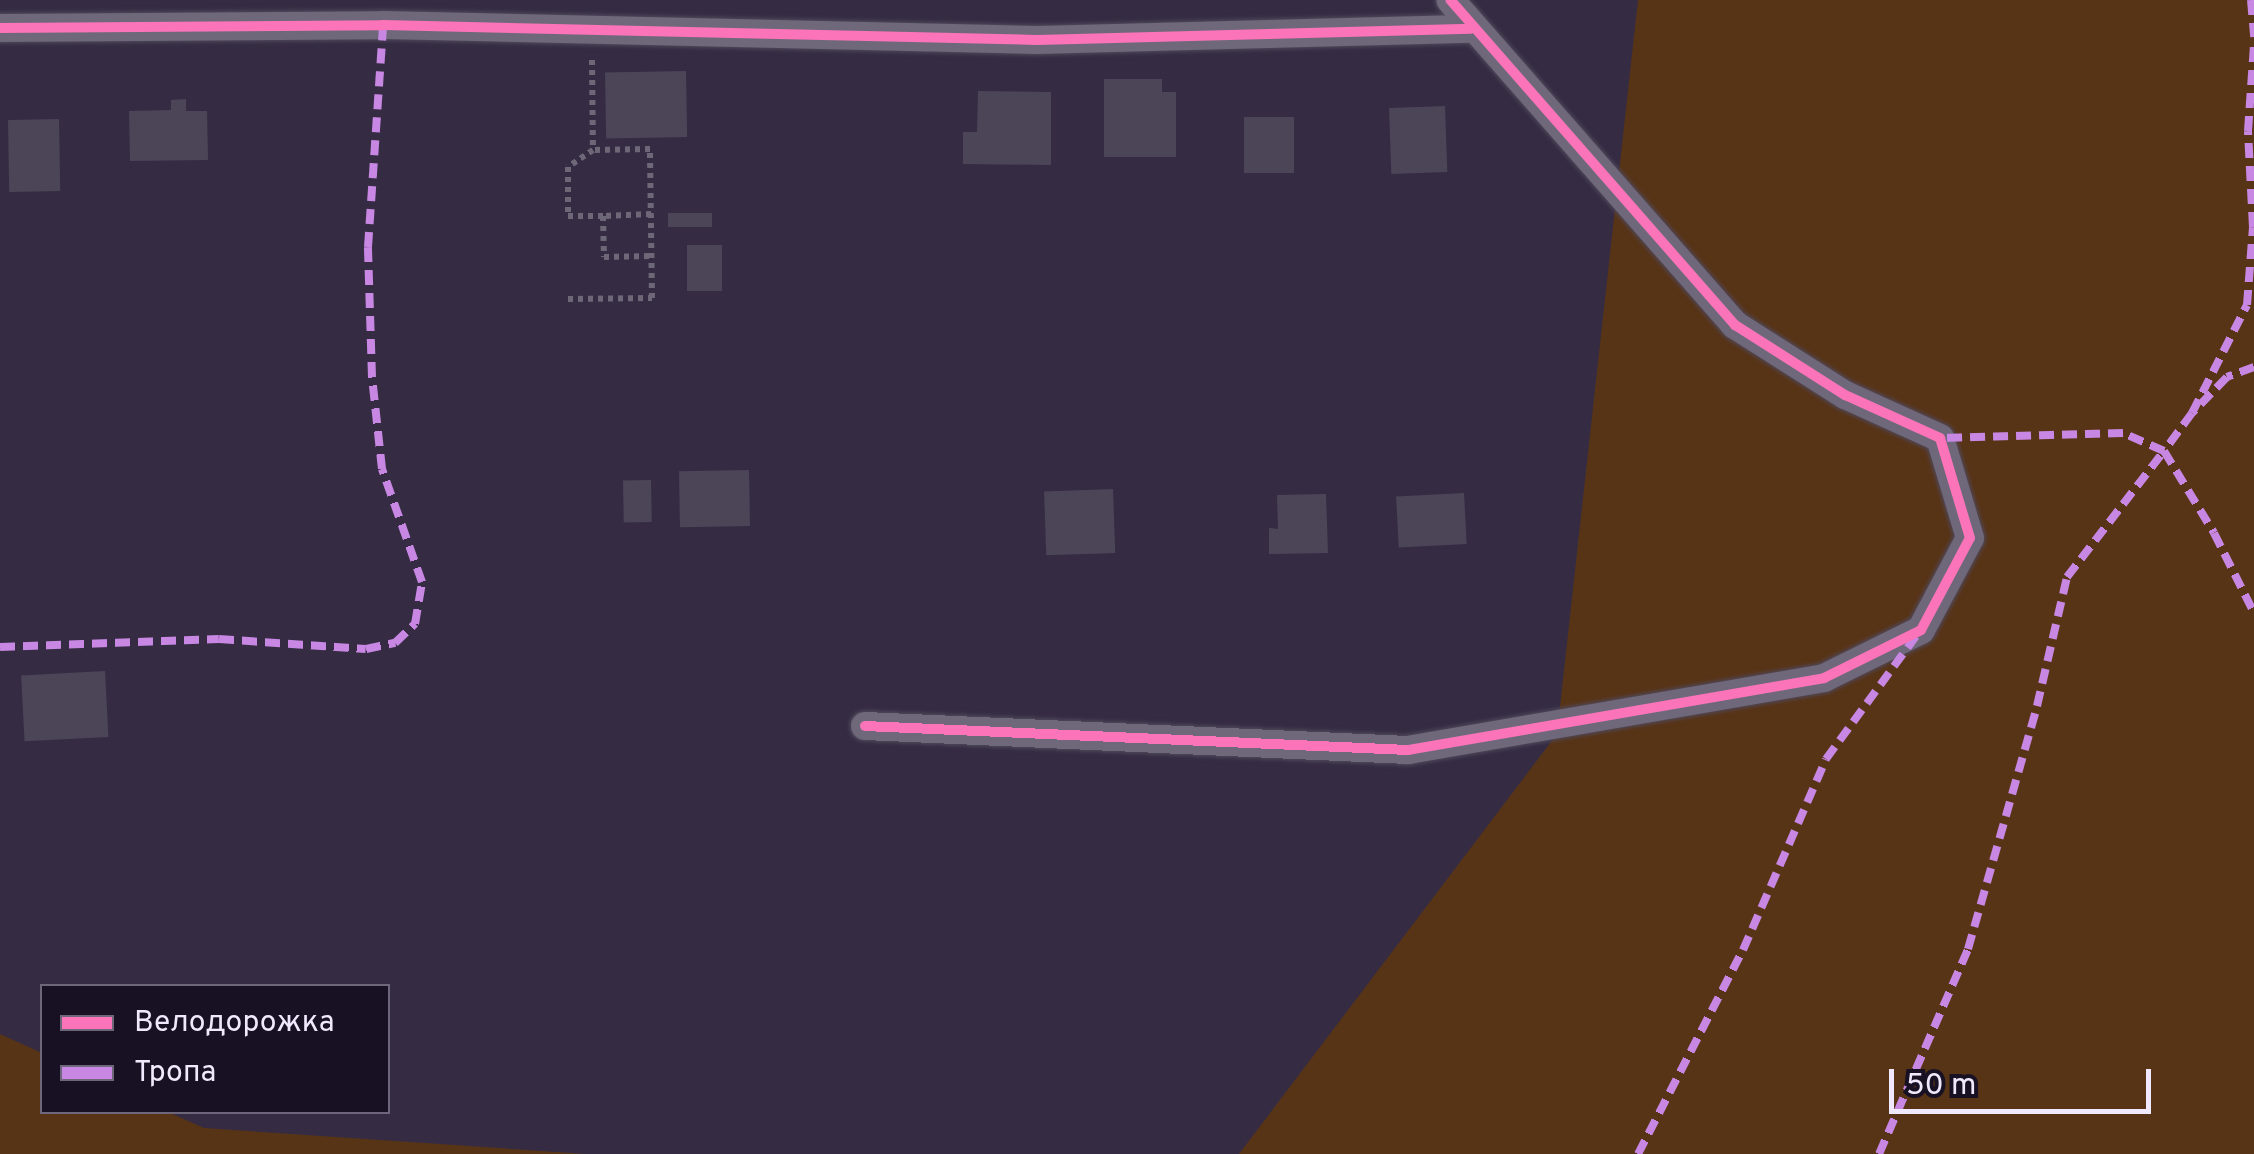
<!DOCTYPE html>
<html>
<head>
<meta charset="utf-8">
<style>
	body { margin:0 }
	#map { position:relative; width:2254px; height:1154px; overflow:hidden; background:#352c43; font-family:Overpass,sans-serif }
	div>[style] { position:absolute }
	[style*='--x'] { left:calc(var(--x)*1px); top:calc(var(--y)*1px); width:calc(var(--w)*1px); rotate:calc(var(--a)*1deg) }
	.green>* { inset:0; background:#583416 }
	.building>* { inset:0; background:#4c4558; transform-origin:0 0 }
	.path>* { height:6px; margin-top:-3px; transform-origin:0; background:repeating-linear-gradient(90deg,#6d6778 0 5px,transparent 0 10px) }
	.roads { filter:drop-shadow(0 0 2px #50485b) drop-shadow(0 0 2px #50485b) }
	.street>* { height:28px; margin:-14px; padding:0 14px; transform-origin:14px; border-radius:14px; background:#6e687a }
	.quiet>* { height:8px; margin-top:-4px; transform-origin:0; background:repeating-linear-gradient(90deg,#c787e3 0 15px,transparent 0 23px) }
	.cycleway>* { height:10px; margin:-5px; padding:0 5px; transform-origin:5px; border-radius:5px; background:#fb73b8 }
	span { translate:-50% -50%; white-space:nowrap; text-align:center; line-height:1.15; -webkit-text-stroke:9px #181123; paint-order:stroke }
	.legend { position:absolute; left:40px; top:984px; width:350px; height:130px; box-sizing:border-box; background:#181123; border:2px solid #6e677b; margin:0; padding:12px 18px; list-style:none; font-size:30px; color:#f0e9fe }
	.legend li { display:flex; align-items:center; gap:20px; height:50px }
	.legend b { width:50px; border:2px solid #6e677b }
	.scale { position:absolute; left:1889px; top:1069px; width:262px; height:45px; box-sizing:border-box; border:5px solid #f0e9fe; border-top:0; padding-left:12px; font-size:30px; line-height:35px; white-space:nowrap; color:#f0e9fe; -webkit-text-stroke:8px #181123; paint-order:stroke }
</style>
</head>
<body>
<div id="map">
	<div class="green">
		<div style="clip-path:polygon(1638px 0,2254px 0,2254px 1154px,1239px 1154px,1557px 734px)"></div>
		<div style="clip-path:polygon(0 1034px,42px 1053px,42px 1112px,168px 1112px,204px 1128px,586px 1154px,0 1154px)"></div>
	</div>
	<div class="building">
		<div style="left:686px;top:71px;width:66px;height:81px;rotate:89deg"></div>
		<div style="clip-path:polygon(1104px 79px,1162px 79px,1162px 92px,1176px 92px,1176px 157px,1104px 157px)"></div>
		<div style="clip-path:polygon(978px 91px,1051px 92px,1051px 165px,963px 164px,963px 132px,977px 132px)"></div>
		<div style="clip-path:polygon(186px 99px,186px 111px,207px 111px,208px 160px,130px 161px,129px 111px,171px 110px,171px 100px)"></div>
		<div style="left:1445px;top:106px;width:66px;height:56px;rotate:88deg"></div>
		<div style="left:1294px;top:117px;width:56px;height:50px;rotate:90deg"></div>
		<div style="left:59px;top:119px;width:72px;height:51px;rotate:89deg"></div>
		<div style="left:712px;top:213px;width:14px;height:44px;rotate:90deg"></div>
		<div style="left:687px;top:245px;width:35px;height:46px"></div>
		<div style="left:749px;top:470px;width:56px;height:70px;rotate:89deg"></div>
		<div style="left:651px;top:480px;width:42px;height:28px;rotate:89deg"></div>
		<div style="left:1113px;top:489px;width:64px;height:69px;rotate:88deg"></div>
		<div style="left:1464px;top:493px;width:51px;height:68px;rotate:87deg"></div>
		<div style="clip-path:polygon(1326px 494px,1328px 553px,1269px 554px,1269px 528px,1278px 529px,1277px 495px)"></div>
		<div style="left:105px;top:671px;width:66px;height:84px;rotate:87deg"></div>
	</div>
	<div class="path">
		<div style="--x:592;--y:60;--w:90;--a:89.4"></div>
		<div style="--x:593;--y:150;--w:30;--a:146"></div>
		<div style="--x:568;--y:167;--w:49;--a:90"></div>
		<div style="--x:568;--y:216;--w:35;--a:0"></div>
		<div style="--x:651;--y:214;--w:48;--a:177.6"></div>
		<div style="--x:603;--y:216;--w:41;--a:88.6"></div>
		<div style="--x:604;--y:257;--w:47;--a:-1.2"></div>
		<div style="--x:568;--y:299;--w:84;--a:-0.7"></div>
		<div style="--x:652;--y:298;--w:149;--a:-90.8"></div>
		<div style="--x:650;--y:149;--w:57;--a:179"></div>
	</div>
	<div class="roads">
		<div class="street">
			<div style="--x:0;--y:28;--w:383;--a:-0.4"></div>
			<div style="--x:383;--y:25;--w:654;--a:1.31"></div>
			<div style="--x:1037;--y:40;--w:434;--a:-1.5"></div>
			<div style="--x:865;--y:726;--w:544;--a:2.53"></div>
			<div style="--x:1408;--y:750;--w:422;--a:-9.8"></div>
			<div style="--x:1824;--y:678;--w:108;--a:-26.3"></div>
			<div style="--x:1921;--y:630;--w:104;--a:-62"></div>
			<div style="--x:1970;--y:538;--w:104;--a:-106.7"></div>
			<div style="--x:1940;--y:438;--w:104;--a:-155.6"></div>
			<div style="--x:1845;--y:395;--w:130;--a:-147.5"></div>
			<div style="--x:1735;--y:325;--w:432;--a:-131.2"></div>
		</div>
	</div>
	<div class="quiet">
		<div style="--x:2251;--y:0;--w:37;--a:85"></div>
		<div style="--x:2254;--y:367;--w:29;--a:160"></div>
		<div style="--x:2227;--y:377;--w:50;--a:134.2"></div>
		<div style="--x:2192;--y:413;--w:47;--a:126.4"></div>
		<div style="--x:2164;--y:451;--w:96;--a:58.6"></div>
		<div style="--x:2214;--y:533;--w:89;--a:63.4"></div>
		<div style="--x:2192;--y:413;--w:121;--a:-63"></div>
		<div style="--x:2247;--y:305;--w:78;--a:-85.6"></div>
		<div style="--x:2253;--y:227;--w:96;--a:-93"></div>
		<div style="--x:2248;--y:131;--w:85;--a:-86"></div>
		<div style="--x:0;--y:647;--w:219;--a:-2.1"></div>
		<div style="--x:219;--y:639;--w:147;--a:3.9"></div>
		<div style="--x:366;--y:649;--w:30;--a:-12"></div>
		<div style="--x:395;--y:643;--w:28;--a:-44"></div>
		<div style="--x:415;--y:624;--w:43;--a:-80.5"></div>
		<div style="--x:422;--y:582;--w:120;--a:-109.5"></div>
		<div style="--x:382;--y:469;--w:93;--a:-96.2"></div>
		<div style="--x:372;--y:377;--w:130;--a:-91.8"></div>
		<div style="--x:368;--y:247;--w:223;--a:-86.1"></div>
		<div style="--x:1638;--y:1154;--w:229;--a:-62.8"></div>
		<div style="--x:1743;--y:950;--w:208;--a:-66.5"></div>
		<div style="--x:1826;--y:759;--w:152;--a:-53.8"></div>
		<div style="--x:1879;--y:1154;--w:223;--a:-66.5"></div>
		<div style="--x:1968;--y:949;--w:253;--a:-74.1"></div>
		<div style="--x:2037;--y:706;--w:132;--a:-76.9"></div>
		<div style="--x:2067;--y:577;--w:159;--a:-52.4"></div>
		<div style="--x:2164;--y:451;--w:45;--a:-156.3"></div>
		<div style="--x:2123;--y:433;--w:183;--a:178.4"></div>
	</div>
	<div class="cycleway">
		<div style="--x:0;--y:28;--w:383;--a:-0.4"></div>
		<div style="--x:383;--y:25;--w:654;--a:1.31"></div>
		<div style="--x:1037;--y:40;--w:434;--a:-1.5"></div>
		<div style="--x:865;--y:726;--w:544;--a:2.53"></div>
		<div style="--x:1408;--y:750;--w:422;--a:-9.8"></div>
		<div style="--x:1824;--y:678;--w:108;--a:-26.3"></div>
		<div style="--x:1921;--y:630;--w:104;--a:-62"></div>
		<div style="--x:1970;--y:538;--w:104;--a:-106.7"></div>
		<div style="--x:1940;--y:438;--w:104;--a:-155.6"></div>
		<div style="--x:1845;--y:395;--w:130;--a:-147.5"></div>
		<div style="--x:1735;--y:325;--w:432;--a:-131.2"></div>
	</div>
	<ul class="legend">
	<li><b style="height:12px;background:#fb73b8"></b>Велодорожка</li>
	<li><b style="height:12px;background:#c787e3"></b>Тропа</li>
	</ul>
	<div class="scale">50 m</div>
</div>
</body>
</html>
